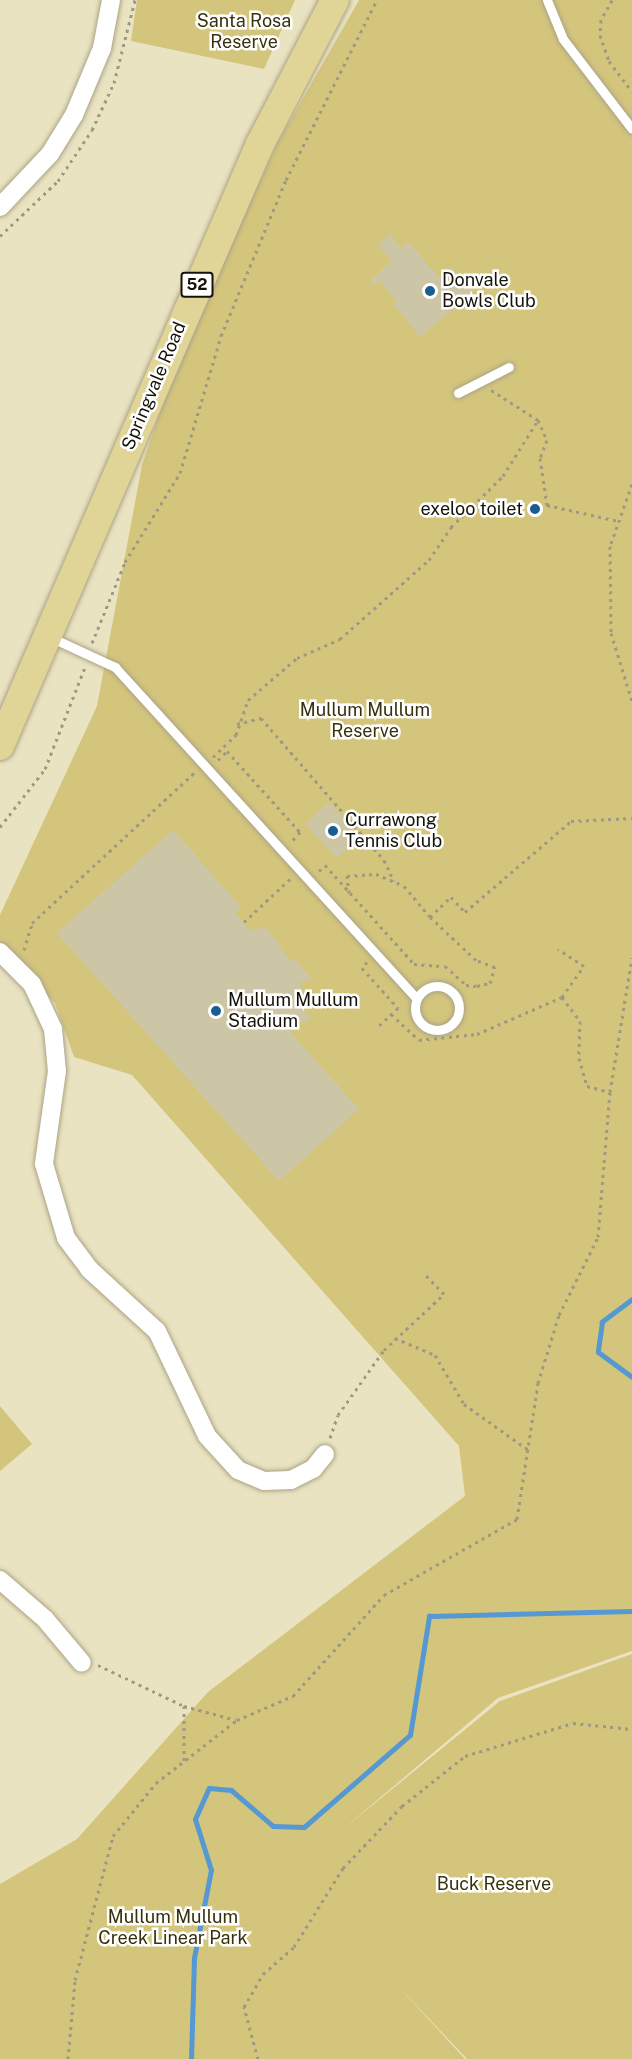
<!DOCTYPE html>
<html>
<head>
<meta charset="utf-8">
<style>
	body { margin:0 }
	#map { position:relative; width:632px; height:2059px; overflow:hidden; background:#eae3c2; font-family:"Public Sans",sans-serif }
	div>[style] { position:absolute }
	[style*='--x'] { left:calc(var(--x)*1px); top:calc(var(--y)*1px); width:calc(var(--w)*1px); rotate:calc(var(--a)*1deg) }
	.green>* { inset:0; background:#d4c57d }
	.stream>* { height:5px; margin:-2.5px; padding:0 2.5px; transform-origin:2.5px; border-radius:2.5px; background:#5598d2 }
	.building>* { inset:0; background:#cdc6a6; transform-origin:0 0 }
	.path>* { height:3px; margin-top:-1.5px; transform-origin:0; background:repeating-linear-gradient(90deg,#9e9980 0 3px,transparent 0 7.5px) }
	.roads { filter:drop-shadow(0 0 2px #aaa485) drop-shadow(0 0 2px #aaa485) }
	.lane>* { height:9px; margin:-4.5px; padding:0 4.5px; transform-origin:4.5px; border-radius:4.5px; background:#fff }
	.lane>.ring { margin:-4.5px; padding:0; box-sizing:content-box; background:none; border:9px solid #fff; border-radius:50% }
	.street>* { height:18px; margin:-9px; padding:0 9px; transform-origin:9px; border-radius:9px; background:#fff }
	.primary>* { height:28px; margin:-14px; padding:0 14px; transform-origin:14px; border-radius:14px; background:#e1d497 }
	.dots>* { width:16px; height:16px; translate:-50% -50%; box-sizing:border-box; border:3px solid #fff; border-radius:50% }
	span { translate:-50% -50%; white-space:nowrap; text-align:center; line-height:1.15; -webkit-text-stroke:5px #fff; paint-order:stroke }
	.shield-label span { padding:2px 4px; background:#fff; border:2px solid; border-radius:4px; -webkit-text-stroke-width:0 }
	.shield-label { font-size:16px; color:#151308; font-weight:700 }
	.park-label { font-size:18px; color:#38310a }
	.poi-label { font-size:18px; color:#151308 }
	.left { translate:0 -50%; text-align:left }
	.right { translate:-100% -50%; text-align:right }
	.street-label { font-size:18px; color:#151308 }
</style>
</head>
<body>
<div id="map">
	<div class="green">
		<div style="clip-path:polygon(137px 0,295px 0,264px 69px,131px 41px)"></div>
		<div style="clip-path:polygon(359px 0,632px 0,632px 1651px,498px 1698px,342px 1830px,500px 1701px,632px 1654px,632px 2059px,467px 2059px,396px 1984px,465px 2059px,0 2059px,0 1884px,77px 1839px,208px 1692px,465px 1496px,459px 1446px,132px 1075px,74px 1057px,55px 1003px,0 949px,0 915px,97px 706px,142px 465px,181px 351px,278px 142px)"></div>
		<div style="clip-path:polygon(0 1406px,32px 1444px,0 1471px)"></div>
	</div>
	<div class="stream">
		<div style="--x:632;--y:1299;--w:38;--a:143"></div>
		<div style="--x:602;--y:1322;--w:30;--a:98"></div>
		<div style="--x:598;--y:1352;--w:42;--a:36.3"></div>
		<div style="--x:191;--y:2059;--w:101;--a:-88.3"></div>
		<div style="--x:194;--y:1958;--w:90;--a:-79.1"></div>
		<div style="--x:211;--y:1870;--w:53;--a:-107.4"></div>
		<div style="--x:195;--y:1819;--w:34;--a:-66"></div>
		<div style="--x:209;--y:1788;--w:22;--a:5"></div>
		<div style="--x:231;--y:1790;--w:55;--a:40.6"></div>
		<div style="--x:273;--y:1826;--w:31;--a:2"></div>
		<div style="--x:304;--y:1827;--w:140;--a:-41"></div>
		<div style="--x:410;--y:1735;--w:121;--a:-80.9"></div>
		<div style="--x:429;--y:1616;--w:203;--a:-1.4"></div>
	</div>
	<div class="building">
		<div style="clip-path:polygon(390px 234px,401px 248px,408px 242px,439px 277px,451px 267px,478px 298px,465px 308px,460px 303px,420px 337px,394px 305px,397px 301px,379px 280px,374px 285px,371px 280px,391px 261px,378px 245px)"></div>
		<div style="left:329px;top:802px;width:47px;height:32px;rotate:48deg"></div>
		<div style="clip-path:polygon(173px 830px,241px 907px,235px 913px,251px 931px,266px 927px,290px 961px,295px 959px,312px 979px,298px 983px,311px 999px,297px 1004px,311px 1019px,286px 1027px,359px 1109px,279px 1181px,57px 933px)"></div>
	</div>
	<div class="path">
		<div style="--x:612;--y:0;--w:23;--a:119"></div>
		<div style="--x:601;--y:20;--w:15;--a:94"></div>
		<div style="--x:600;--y:35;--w:28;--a:71"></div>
		<div style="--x:609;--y:61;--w:38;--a:53"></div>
		<div style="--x:0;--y:236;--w:80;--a:-43.5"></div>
		<div style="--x:58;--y:181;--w:61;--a:-56.3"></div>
		<div style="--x:92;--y:130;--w:52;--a:-64.9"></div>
		<div style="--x:114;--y:83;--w:86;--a:-75.8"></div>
		<div style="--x:538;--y:420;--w:22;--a:66"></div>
		<div style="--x:547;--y:440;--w:19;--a:111"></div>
		<div style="--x:540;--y:458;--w:48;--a:81.5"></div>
		<div style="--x:547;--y:505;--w:73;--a:12.7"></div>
		<div style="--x:632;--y:484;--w:66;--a:109.5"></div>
		<div style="--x:610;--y:546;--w:87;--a:89.3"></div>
		<div style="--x:611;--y:633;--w:71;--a:72.8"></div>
		<div style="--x:92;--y:643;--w:87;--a:-67.8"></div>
		<div style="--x:125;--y:562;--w:105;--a:-58.3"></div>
		<div style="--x:180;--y:473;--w:143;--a:-73.3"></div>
		<div style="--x:221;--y:336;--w:169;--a:-67.4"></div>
		<div style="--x:286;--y:180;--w:202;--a:-63.2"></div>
		<div style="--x:237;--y:724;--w:25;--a:-14"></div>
		<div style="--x:261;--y:718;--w:188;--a:49.1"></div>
		<div style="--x:384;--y:860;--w:23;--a:65"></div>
		<div style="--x:213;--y:757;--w:32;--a:-44"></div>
		<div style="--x:236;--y:735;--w:37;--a:-71"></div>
		<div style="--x:248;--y:700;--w:65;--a:-40.6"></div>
		<div style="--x:297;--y:658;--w:47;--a:-23.8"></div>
		<div style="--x:340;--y:639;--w:119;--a:-41.6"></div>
		<div style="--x:429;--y:560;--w:40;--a:-56"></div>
		<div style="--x:451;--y:527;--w:73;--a:-44.4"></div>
		<div style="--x:503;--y:476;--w:66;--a:-58"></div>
		<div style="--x:538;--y:420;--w:56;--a:-147.4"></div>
		<div style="--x:218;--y:760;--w:13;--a:-45"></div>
		<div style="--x:227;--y:751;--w:109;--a:48"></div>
		<div style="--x:300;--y:832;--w:12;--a:132"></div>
		<div style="--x:0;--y:827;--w:73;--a:-52.2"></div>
		<div style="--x:45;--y:769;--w:110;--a:-68.6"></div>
		<div style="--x:319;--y:871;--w:8;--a:-45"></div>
		<div style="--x:325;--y:865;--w:133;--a:48"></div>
		<div style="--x:414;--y:964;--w:31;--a:4"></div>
		<div style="--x:445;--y:966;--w:28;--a:42"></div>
		<div style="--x:466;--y:985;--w:11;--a:5"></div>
		<div style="--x:477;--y:986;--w:13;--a:-13"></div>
		<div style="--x:490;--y:983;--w:17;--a:-73"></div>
		<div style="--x:495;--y:967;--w:20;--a:-160"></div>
		<div style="--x:476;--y:960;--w:63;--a:-136.9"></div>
		<div style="--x:430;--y:917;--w:29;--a:-44"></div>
		<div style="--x:451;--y:897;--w:21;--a:47"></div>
		<div style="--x:465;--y:912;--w:140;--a:-40.6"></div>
		<div style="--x:571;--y:821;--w:61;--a:-2.8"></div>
		<div style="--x:349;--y:893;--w:17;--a:-97"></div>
		<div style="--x:347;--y:876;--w:29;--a:-4"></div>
		<div style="--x:376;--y:874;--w:30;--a:23"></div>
		<div style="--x:404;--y:886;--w:40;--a:50"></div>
		<div style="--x:244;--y:922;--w:64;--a:-43.1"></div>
		<div style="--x:24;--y:950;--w:28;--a:-73"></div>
		<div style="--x:32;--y:923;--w:222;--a:-42.8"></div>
		<div style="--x:367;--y:962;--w:8;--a:130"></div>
		<div style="--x:362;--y:968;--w:54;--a:48"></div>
		<div style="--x:398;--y:1008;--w:26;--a:137"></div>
		<div style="--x:562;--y:997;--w:30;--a:53"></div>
		<div style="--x:580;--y:1021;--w:37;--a:92"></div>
		<div style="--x:579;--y:1058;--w:29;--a:74"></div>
		<div style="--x:587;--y:1086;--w:24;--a:15"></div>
		<div style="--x:391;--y:1014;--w:38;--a:43"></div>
		<div style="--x:419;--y:1040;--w:58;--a:-5.9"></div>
		<div style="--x:477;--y:1034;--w:93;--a:-23.5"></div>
		<div style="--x:562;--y:997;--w:38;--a:-55"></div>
		<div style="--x:584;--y:966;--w:31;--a:-147"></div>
		<div style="--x:395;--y:1338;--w:43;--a:23"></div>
		<div style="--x:435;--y:1355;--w:57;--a:59.4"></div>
		<div style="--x:464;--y:1404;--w:81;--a:35.5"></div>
		<div style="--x:330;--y:1438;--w:24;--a:-71"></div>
		<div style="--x:338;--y:1415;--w:80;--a:-54.7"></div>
		<div style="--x:384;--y:1350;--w:82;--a:-43"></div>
		<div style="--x:444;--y:1294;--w:28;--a:-134"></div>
		<div style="--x:98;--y:1665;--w:95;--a:25.5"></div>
		<div style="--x:184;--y:1706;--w:54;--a:15.1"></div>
		<div style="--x:184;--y:1761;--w:55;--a:-90"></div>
		<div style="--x:68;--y:2059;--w:79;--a:-84.9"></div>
		<div style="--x:75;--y:1980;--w:149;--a:-75.2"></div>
		<div style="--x:113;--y:1836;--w:68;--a:-50.9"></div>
		<div style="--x:156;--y:1783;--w:103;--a:-37.9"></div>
		<div style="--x:237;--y:1720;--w:61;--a:-23.2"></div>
		<div style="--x:293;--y:1696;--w:136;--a:-48"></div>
		<div style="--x:384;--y:1595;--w:153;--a:-29.7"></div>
		<div style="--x:517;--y:1519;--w:138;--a:-81.2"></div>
		<div style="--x:538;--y:1383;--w:71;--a:-72.8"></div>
		<div style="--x:559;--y:1315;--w:87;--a:-63.4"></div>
		<div style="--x:598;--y:1237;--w:145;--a:-85.3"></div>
		<div style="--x:610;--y:1092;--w:136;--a:-80.7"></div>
		<div style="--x:258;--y:2059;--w:54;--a:-105.1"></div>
		<div style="--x:244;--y:2007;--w:38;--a:-60"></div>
		<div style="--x:263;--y:1974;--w:41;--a:-41.1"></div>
		<div style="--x:294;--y:1947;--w:93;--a:-58.2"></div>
		<div style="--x:343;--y:1868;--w:86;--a:-46.4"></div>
		<div style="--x:402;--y:1806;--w:80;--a:-38.4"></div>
		<div style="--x:465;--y:1756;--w:113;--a:-17"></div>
		<div style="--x:573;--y:1723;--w:59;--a:5.8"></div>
	</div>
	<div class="roads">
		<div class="lane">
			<div style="--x:547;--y:0;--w:42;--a:67.7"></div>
			<div style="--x:563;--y:39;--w:113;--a:52.5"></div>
			<div style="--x:458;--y:393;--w:57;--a:-27"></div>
			<div style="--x:50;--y:637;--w:72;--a:24.8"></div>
			<div style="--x:115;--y:667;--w:447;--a:47.7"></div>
			<div class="ring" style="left:415px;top:986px;width:35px;height:35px"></div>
		</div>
		<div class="street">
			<div style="--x:0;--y:207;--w:73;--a:-46.7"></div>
			<div style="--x:50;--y:154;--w:46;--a:-58.4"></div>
			<div style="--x:74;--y:115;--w:73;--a:-67.3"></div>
			<div style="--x:102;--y:48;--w:49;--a:-79.4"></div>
			<div style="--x:0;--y:952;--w:45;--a:45"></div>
			<div style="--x:32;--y:984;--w:50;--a:65"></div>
			<div style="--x:53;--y:1029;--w:42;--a:84.6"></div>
			<div style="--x:57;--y:1071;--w:94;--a:98"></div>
			<div style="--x:44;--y:1164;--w:77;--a:73.4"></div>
			<div style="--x:66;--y:1238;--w:39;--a:53"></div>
			<div style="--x:89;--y:1269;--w:92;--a:42.4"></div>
			<div style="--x:157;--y:1331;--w:116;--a:64.5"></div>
			<div style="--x:207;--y:1436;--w:46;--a:47.6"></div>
			<div style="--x:238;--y:1470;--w:28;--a:23"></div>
			<div style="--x:264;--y:1481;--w:27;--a:-2"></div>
			<div style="--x:291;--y:1480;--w:25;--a:-27"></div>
			<div style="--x:313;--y:1469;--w:19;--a:-51"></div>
			<div style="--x:0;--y:1580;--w:60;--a:40.9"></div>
			<div style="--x:45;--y:1619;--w:57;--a:49.9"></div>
		</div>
		<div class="primary">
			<div style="--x:0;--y:746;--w:656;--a:-66.64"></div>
			<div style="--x:260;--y:144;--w:162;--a:-62.5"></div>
		</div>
	</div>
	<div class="dots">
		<div style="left:430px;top:291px;background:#185e92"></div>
		<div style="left:535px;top:509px;background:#185e92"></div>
		<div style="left:333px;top:831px;background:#185e92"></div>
		<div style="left:216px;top:1011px;background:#185e92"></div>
	</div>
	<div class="shield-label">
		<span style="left:197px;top:285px">52</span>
	</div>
	<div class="park-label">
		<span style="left:244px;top:32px">Santa Rosa<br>Reserve</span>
		<span style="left:365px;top:721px">Mullum Mullum<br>Reserve</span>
		<span style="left:494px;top:1884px">Buck Reserve</span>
		<span style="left:173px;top:1928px">Mullum Mullum<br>Creek Linear Park</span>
	</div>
	<div class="poi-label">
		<span class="left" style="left:442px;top:291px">Donvale<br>Bowls Club</span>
		<span class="right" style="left:523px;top:509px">exeloo toilet</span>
		<span class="left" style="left:345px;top:831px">Currawong<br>Tennis Club</span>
		<span class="left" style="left:228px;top:1011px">Mullum Mullum<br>Stadium</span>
	</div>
	<div class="street-label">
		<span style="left:154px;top:386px;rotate:-67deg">Springvale Road</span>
	</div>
</div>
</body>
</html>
